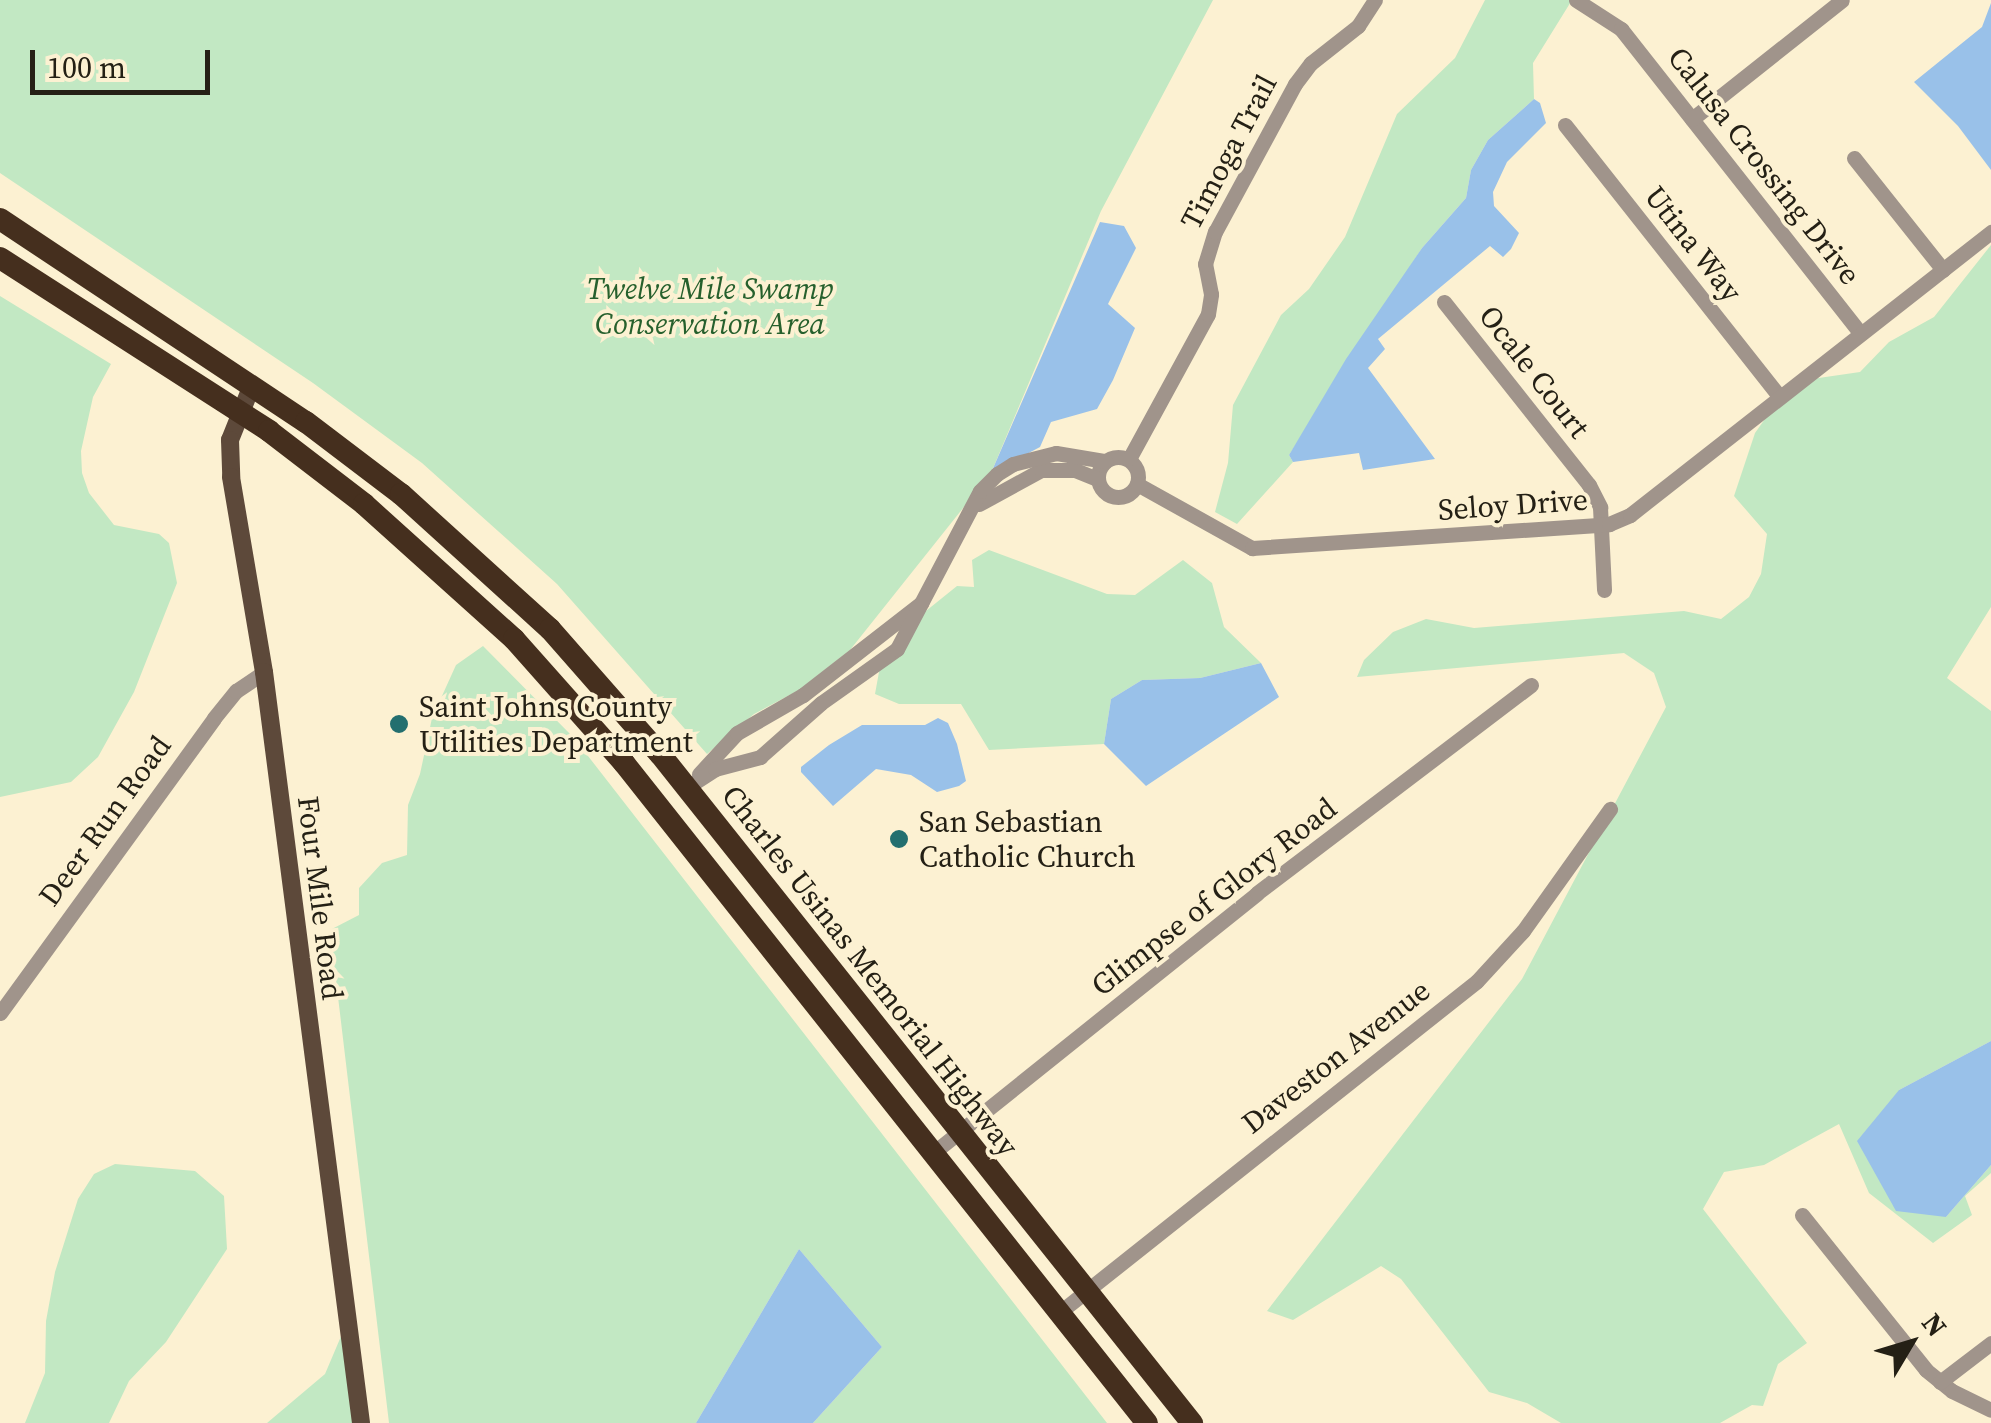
<!DOCTYPE html>
<html>
<head>
<meta charset="utf-8">
<style>
	body { margin:0 }
	#map { position:relative; width:1991px; height:1423px; overflow:hidden; background:#fcf1d2; font-family:"Source Serif 4",serif }
	div>[style] { position:absolute }
	[style*='--x'] { left:calc(var(--x)*1px); top:calc(var(--y)*1px); width:calc(var(--w)*1px); rotate:calc(var(--a)*1deg) }
	.green>* { inset:0; background:#c2e8c3 }
	.water>* { inset:0; background:#99c1e9 }
	.minor>* { height:15px; margin:-7.5px; padding:0 7.5px; transform-origin:7.5px; border-radius:7.5px; background:#a0948b }
	.minor>.ring { margin:-7.5px; padding:0; box-sizing:content-box; background:none; border:15px solid #a0948b; border-radius:50% }
	.major>* { height:18px; margin:-9px; padding:0 9px; transform-origin:9px; border-radius:9px; background:#5d493a }
	.highway>* { height:22px; margin:-11px; padding:0 11px; transform-origin:11px; border-radius:11px; background:#452f1e }
	.dots>* { width:28px; height:28px; translate:-50% -50%; box-sizing:border-box; border:5px solid #fcf1d2; border-radius:50% }
	span { translate:-50% -50%; white-space:nowrap; text-align:center; line-height:1.15; -webkit-text-stroke:8px #fcf1d2; paint-order:stroke }
	.street-label { font-size:30px; color:#242015 }
	.park-label { font-size:30px; color:#26602d; font-style:italic }
	.poi-label { font-size:30px; color:#242015 }
	.left { translate:0 -50%; text-align:left }
	.north { position:absolute; left:1861px; top:1293px; width:100px; height:100px; -webkit-text-stroke:8px #fcf1d2; paint-order:stroke; rotate:52deg; font-size:28px; font-weight:700; line-height:40px; text-align:center; color:#242015 }
	.north::after { content:''; display:block; margin:auto; width:35px; height:45px; background:#242015; clip-path:polygon(50% 0,100% 100%,50% 72%,0 100%) }
	.scale { position:absolute; left:30px; top:50px; width:180px; height:45px; box-sizing:border-box; border:5px solid #242015; border-top:0; padding-left:12px; font-size:30px; line-height:35px; white-space:nowrap; color:#242015; -webkit-text-stroke:8px #fcf1d2; paint-order:stroke }
</style>
</head>
<body>
<div id="map">
	<div class="green">
		<div style="clip-path:polygon(0 0,1213px 0,1101px 211px,991px 473px,850px 650px,799px 690px,754px 714px,707px 754px,557px 584px,422px 463px,313px 383px,0 173px)"></div>
		<div style="clip-path:polygon(1485px 0,1572px 0,1533px 63px,1534px 99px,1488px 140px,1471px 170px,1466px 198px,1422px 248px,1289px 455px,1293px 462px,1237px 524px,1215px 512px,1228px 463px,1233px 405px,1281px 315px,1309px 289px,1345px 237px,1397px 114px,1455px 58px)"></div>
		<div style="clip-path:polygon(1991px 245px,1991px 607px,1947px 678px,1991px 711px,1991px 1041px,1899px 1090px,1946px 1217px,1991px 1165px,1991px 1173px,1965px 1196px,1972px 1215px,1933px 1243px,1869px 1193px,1839px 1124px,1764px 1165px,1724px 1172px,1703px 1209px,1807px 1343px,1778px 1364px,1763px 1406px,1752px 1405px,1720px 1423px,1561px 1423px,1527px 1403px,1489px 1392px,1401px 1279px,1381px 1266px,1293px 1320px,1267px 1311px,1522px 979px,1666px 707px,1654px 673px,1624px 653px,1357px 677px,1364px 660px,1393px 632px,1426px 619px,1474px 628px,1684px 611px,1721px 619px,1749px 597px,1761px 574px,1767px 534px,1734px 496px,1755px 433px,1777px 402px,1805px 380px,1860px 372px,1889px 342px,1934px 317px)"></div>
		<div style="clip-path:polygon(0 296px,111px 364px,93px 397px,81px 451px,82px 473px,89px 493px,114px 525px,159px 534px,169px 543px,177px 583px,134px 692px,98px 757px,71px 782px,0 797px)"></div>
		<div style="clip-path:polygon(989px 550px,1107px 594px,1135px 595px,1183px 560px,1212px 583px,1224px 627px,1261px 663px,1200px 678px,1142px 680px,1111px 699px,1104px 744px,989px 750px,961px 704px,899px 704px,875px 694px,881px 661px,916px 619px,957px 586px,974px 587px,972px 560px)"></div>
		<div style="clip-path:polygon(483px 646px,574px 738px,1107px 1423px,813px 1423px,882px 1347px,799px 1249px,696px 1423px,389px 1423px,330px 930px,359px 915px,359px 888px,382px 863px,407px 855px,408px 805px,420px 774px,432px 718px,456px 665px)"></div>
		<div style="clip-path:polygon(115px 1164px,195px 1171px,224px 1196px,227px 1249px,166px 1342px,129px 1381px,109px 1423px,25px 1423px,45px 1373px,46px 1321px,55px 1272px,78px 1199px,94px 1174px)"></div>
		<div style="clip-path:polygon(342px 1334px,354px 1423px,267px 1423px,325px 1374px)"></div>
	</div>
	<div class="water">
		<div style="clip-path:polygon(1991px 3px,1991px 170px,1958px 126px,1914px 82px,1982px 27px)"></div>
		<div style="clip-path:polygon(1534px 99px,1540px 103px,1546px 123px,1507px 162px,1493px 192px,1494px 206px,1519px 233px,1511px 249px,1503px 257px,1490px 246px,1378px 339px,1385px 349px,1368px 368px,1435px 459px,1363px 470px,1359px 453px,1293px 462px,1289px 455px,1346px 359px,1422px 248px,1466px 198px,1471px 170px,1488px 140px)"></div>
		<div style="clip-path:polygon(1100px 222px,1124px 226px,1136px 248px,1108px 304px,1135px 328px,1113px 380px,1097px 409px,1051px 422px,1040px 447px,991px 473px)"></div>
		<div style="clip-path:polygon(1261px 663px,1279px 697px,1146px 786px,1104px 744px,1111px 699px,1142px 680px,1200px 678px)"></div>
		<div style="clip-path:polygon(938px 718px,948px 723px,957px 744px,966px 781px,959px 786px,937px 792px,911px 775px,876px 769px,833px 806px,801px 772px,801px 767px,829px 745px,862px 725px,925px 725px)"></div>
		<div style="clip-path:polygon(1991px 1041px,1991px 1165px,1946px 1217px,1896px 1211px,1857px 1141px,1899px 1090px)"></div>
		<div style="clip-path:polygon(799px 1249px,882px 1347px,813px 1423px,696px 1423px)"></div>
	</div>
	<div class="minor">
		<div style="--x:1576;--y:0;--w:54;--a:32.8"></div>
		<div style="--x:1621;--y:29;--w:387;--a:51.8"></div>
		<div style="--x:1692;--y:119;--w:191;--a:-38.4"></div>
		<div style="--x:1565;--y:125;--w:345;--a:51.7"></div>
		<div style="--x:1854;--y:158;--w:143;--a:51.5"></div>
		<div style="--x:1444;--y:302;--w:233;--a:51.6"></div>
		<div style="--x:1589;--y:485;--w:25;--a:63"></div>
		<div style="--x:1600;--y:507;--w:83;--a:87.2"></div>
		<div class="ring" style="left:1098px;top:457px;width:25px;height:25px"></div>
		<div style="--x:1129;--y:459;--w:165;--a:-61.4"></div>
		<div style="--x:1208;--y:314;--w:20;--a:-81"></div>
		<div style="--x:1211;--y:294;--w:31;--a:-101"></div>
		<div style="--x:1205;--y:264;--w:34;--a:-73"></div>
		<div style="--x:1215;--y:232;--w:168;--a:-61.6"></div>
		<div style="--x:1295;--y:84;--w:26;--a:-53"></div>
		<div style="--x:1311;--y:63;--w:60;--a:-38.2"></div>
		<div style="--x:1358;--y:26;--w:31;--a:-57"></div>
		<div style="--x:1137;--y:484;--w:132;--a:29.1"></div>
		<div style="--x:1252;--y:548;--w:358;--a:-3.8"></div>
		<div style="--x:1609;--y:524;--w:23;--a:-23"></div>
		<div style="--x:1630;--y:515;--w:459;--a:-38.1"></div>
		<div style="--x:979;--y:504;--w:71;--a:-28.7"></div>
		<div style="--x:1041;--y:470;--w:34;--a:0"></div>
		<div style="--x:1075;--y:470;--w:24;--a:22"></div>
		<div style="--x:699;--y:774;--w:56;--a:-47.2"></div>
		<div style="--x:737;--y:733;--w:76;--a:-29.9"></div>
		<div style="--x:803;--y:695;--w:150;--a:-37.9"></div>
		<div style="--x:686;--y:788;--w:35;--a:-33"></div>
		<div style="--x:715;--y:769;--w:47;--a:-14.9"></div>
		<div style="--x:760;--y:757;--w:81;--a:-41.5"></div>
		<div style="--x:821;--y:703;--w:93;--a:-35.4"></div>
		<div style="--x:897;--y:649;--w:178;--a:-62.3"></div>
		<div style="--x:980;--y:491;--w:24;--a:-45"></div>
		<div style="--x:997;--y:474;--w:19;--a:-32"></div>
		<div style="--x:1013;--y:464;--w:44;--a:-14.3"></div>
		<div style="--x:1056;--y:453;--w:50;--a:9.3"></div>
		<div style="--x:0;--y:1013;--w:364;--a:-54"></div>
		<div style="--x:214;--y:718;--w:35;--a:-51"></div>
		<div style="--x:236;--y:691;--w:34;--a:-34"></div>
		<div style="--x:933;--y:1153;--w:415;--a:-38.7"></div>
		<div style="--x:1257;--y:893;--w:344;--a:-37.2"></div>
		<div style="--x:1802;--y:1215;--w:198;--a:51.3"></div>
		<div style="--x:1926;--y:1370;--w:33;--a:39"></div>
		<div style="--x:1952;--y:1391;--w:43;--a:26"></div>
		<div style="--x:1060;--y:1312;--w:532;--a:-38.44"></div>
		<div style="--x:1477;--y:981;--w:68;--a:-47.4"></div>
		<div style="--x:1523;--y:931;--w:150;--a:-54.5"></div>
		<div style="--x:1940;--y:1382;--w:64;--a:-37.4"></div>
	</div>
	<div class="major">
		<div style="--x:252;--y:385;--w:59;--a:111.8"></div>
		<div style="--x:230;--y:440;--w:37;--a:88"></div>
		<div style="--x:231;--y:477;--w:198;--a:80.4"></div>
		<div style="--x:264;--y:672;--w:757;--a:82.64"></div>
	</div>
	<div class="highway">
		<div style="--x:0;--y:219;--w:367;--a:33.6"></div>
		<div style="--x:306;--y:422;--w:119;--a:37.2"></div>
		<div style="--x:401;--y:494;--w:201;--a:42.2"></div>
		<div style="--x:550;--y:629;--w:167;--a:48.7"></div>
		<div style="--x:660;--y:754;--w:855;--a:51.51"></div>
		<div style="--x:0;--y:258;--w:320;--a:32.7"></div>
		<div style="--x:269;--y:431;--w:120;--a:37.5"></div>
		<div style="--x:364;--y:504;--w:202;--a:42"></div>
		<div style="--x:514;--y:639;--w:166;--a:48.4"></div>
		<div style="--x:624;--y:763;--w:842;--a:51.61"></div>
	</div>
	<div class="dots">
		<div style="left:399px;top:724px;background:#236f6f"></div>
		<div style="left:899px;top:839px;background:#236f6f"></div>
	</div>
	<div class="street-label">
		<span style="left:1229px;top:152px;rotate:-62deg">Timoga Trail</span>
		<span style="left:1764px;top:166px;rotate:52deg">Calusa Crossing Drive</span>
		<span style="left:1693px;top:244px;rotate:52deg">Utina Way</span>
		<span style="left:1534px;top:372px;rotate:52deg">Ocale Court</span>
		<span style="left:1513px;top:505px;rotate:-4deg">Seloy Drive</span>
		<span style="left:105px;top:821px;rotate:-54deg">Deer Run Road</span>
		<span style="left:1214px;top:897px;rotate:-38deg">Glimpse of Glory Road</span>
		<span style="left:320px;top:898px;rotate:83deg">Four Mile Road</span>
		<span style="left:870px;top:971px;rotate:52deg">Charles Usinas Memorial Highway</span>
		<span style="left:1336px;top:1057px;rotate:-38deg">Daveston Avenue</span>
	</div>
	<div class="park-label">
		<span style="left:710px;top:306px">Twelve Mile Swamp<br>Conservation Area</span>
	</div>
	<div class="poi-label">
		<span class="left" style="left:419px;top:724px">Saint Johns County<br>Utilities Department</span>
		<span class="left" style="left:919px;top:839px">San Sebastian<br>Catholic Church</span>
	</div>
	<div class="north">N</div>
	<div class="scale">100 m</div>
</div>
</body>
</html>
